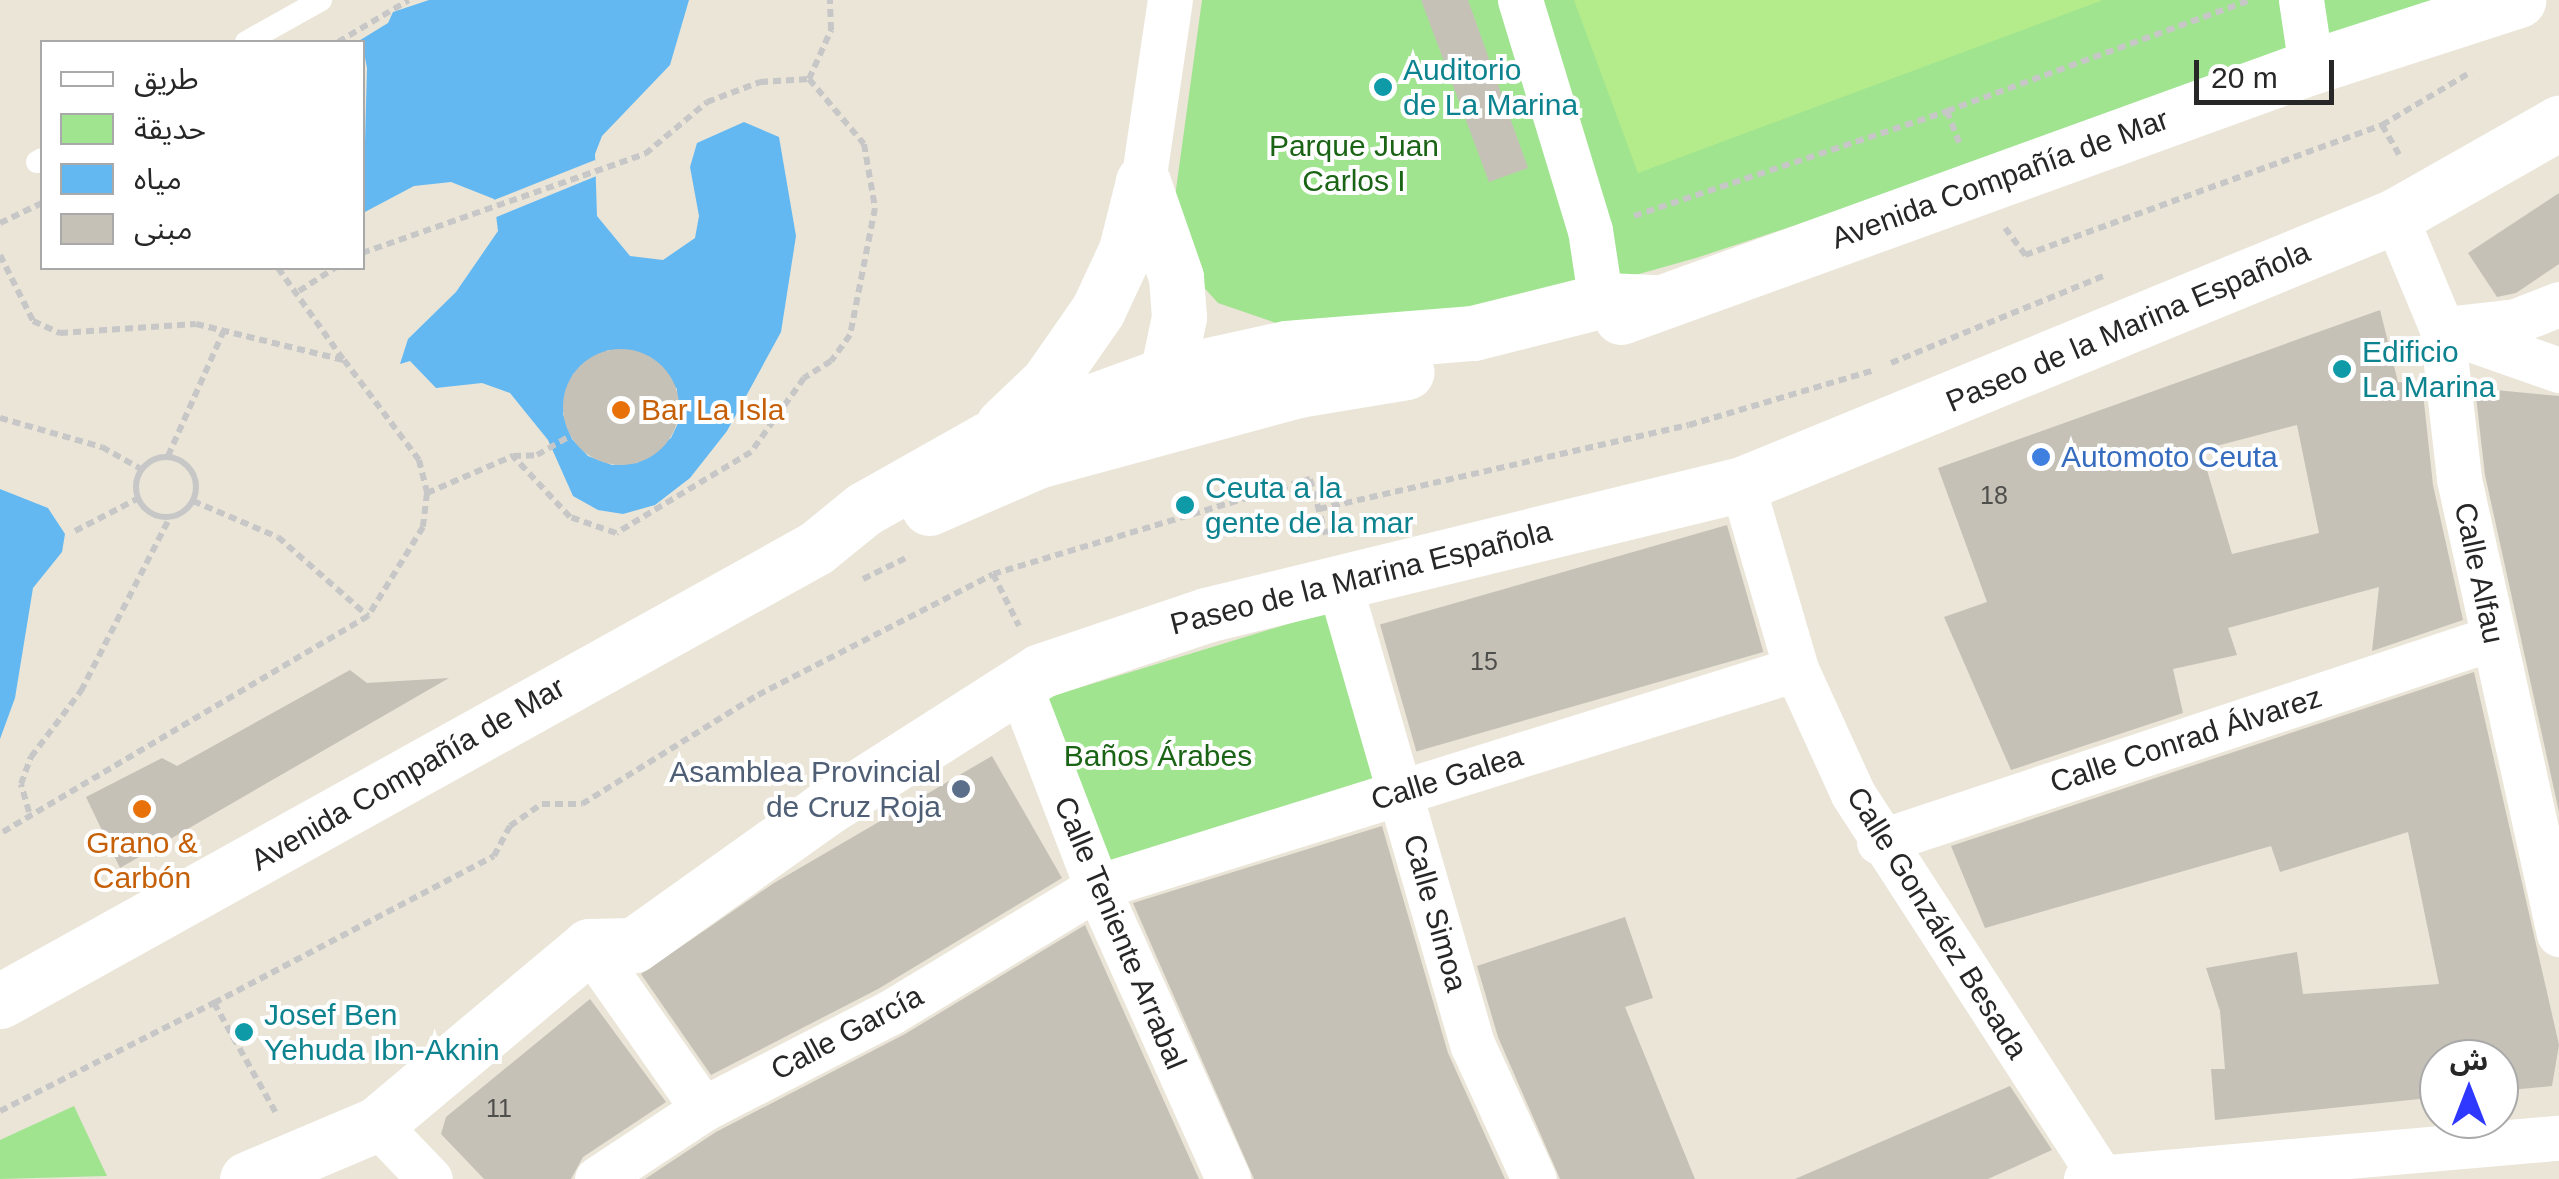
<!DOCTYPE html>
<html>
<head>
<meta charset="utf-8">
<style>
	body { margin:0 }
	#map { position:relative; width:2559px; height:1179px; overflow:hidden; background:#eae5d7; font-family:Helvetica,"Noto Sans Arabic",sans-serif }
	div>[style] { position:absolute }
	[style*='--x'] { left:calc(var(--x)*1px); top:calc(var(--y)*1px); width:calc(var(--w)*1px); rotate:calc(var(--a)*1deg) }
	.green>* { inset:0; background:#a0e490; transform-origin:0 0 }
	.pitch>* { inset:0; background:#b5ec8b }
	.water>* { inset:0; background:#64b8f2 }
	.pier>* { inset:0; background:#eae5d7 }
	.building>* { inset:0; background:#c5c1b7; transform-origin:0 0 }
	.round { border-radius:50% }
	.path>* { height:6px; margin-top:-3px; transform-origin:0; background:repeating-linear-gradient(90deg,#c7c7c7 0 8px,transparent 0 13px) }
	.path>.ring { margin:-3px; padding:0; box-sizing:content-box; background:none; border:6px solid #c7c7c7; border-radius:50% }
	.lane>* { height:22px; margin:-11px; padding:0 11px; transform-origin:11px; border-radius:11px; background:#fff }
	.street>* { height:45px; margin:-22.5px; padding:0 22.5px; transform-origin:22.5px; border-radius:22.5px; background:#fff }
	.secondary>* { height:55px; margin:-27.5px; padding:0 27.5px; transform-origin:27.5px; border-radius:27.5px; background:#fff }
	.dots>* { width:28px; height:28px; translate:-50% -50%; box-sizing:border-box; border:5px solid #fff; border-radius:50% }
	span { translate:-50% -50%; white-space:nowrap; text-align:center; line-height:1.15; -webkit-text-stroke:8px #fff; paint-order:stroke }
	.number-label { font-size:25px; color:#4e4e4b }
	.number-label span { -webkit-text-stroke-width:0 }
	.culture-label { font-size:30px; color:#0d838f }
	.left { translate:0 -50%; text-align:left }
	.park-label { font-size:30px; color:#1b6416 }
	.street-label { font-size:30px; color:#272727 }
	.food-label { font-size:30px; color:#c56008 }
	.shop-label { font-size:30px; color:#366cbe }
	.service-label { font-size:30px; color:#4e5e75 }
	.right { translate:-100% -50%; text-align:right }
	.legend { position:absolute; left:40px; top:40px; width:325px; height:230px; box-sizing:border-box; background:#fff; border:2px solid #a9a9a9; margin:0; padding:12px 18px; list-style:none; font-size:30px; color:#272727 }
	.legend li { display:flex; align-items:center; gap:20px; height:50px }
	.legend b { width:50px; border:2px solid #a9a9a9 }
	.north { position:absolute; left:2419px; top:1039px; width:100px; height:100px; box-sizing:border-box; background:#fff; border:2px solid #a9a9a9; border-radius:50%; rotate:0deg; font-size:28px; font-weight:700; line-height:40px; text-align:center; color:#272727 }
	.north::after { content:''; display:block; margin:auto; width:35px; height:45px; background:#2f38ff; clip-path:polygon(50% 0,100% 100%,50% 72%,0 100%) }
	.scale { position:absolute; left:2194px; top:60px; width:140px; height:45px; box-sizing:border-box; border:5px solid #272727; border-top:0; padding-left:12px; font-size:30px; line-height:35px; white-space:nowrap; color:#272727; -webkit-text-stroke:8px #fff; paint-order:stroke }
</style>
</head>
<body>
<div id="map">
	<div class="green">
		<div style="clip-path:polygon(1202px 0,2479px 0,1696px 258px,1486px 317px,1279px 324px,1218px 303px,1199px 282px,1174px 204px)"></div>
		<div style="left:1327px;top:612px;width:174px;height:305px;rotate:73deg"></div>
		<div style="clip-path:polygon(74px 1106px,107px 1176px,0 1179px,0 1140px)"></div>
	</div>
	<div class="pitch">
		<div style="clip-path:polygon(1574px 0,2103px 0,1638px 173px)"></div>
	</div>
	<div class="water">
		<div style="clip-path:polygon(evenodd,429px 0,689px 0,670px 65px,602px 136px,595px 154px,597px 216px,630px 256px,663px 260px,695px 238px,699px 216px,690px 167px,697px 143px,744px 122px,779px 137px,796px 236px,781px 332px,727px 431px,690px 478px,655px 505px,623px 514px,598px 510px,573px 496px,548px 440px,510px 393px,482px 383px,436px 388px,410px 361px,400px 364px,408px 339px,456px 292px,498px 231px,494px 199px,451px 182px,414px 186px,363px 213px,367px 68px,362px 42px,357px 42px,388px 23px,393px 12px,429px 0,608px 350px,650px 357px,677px 389px,678px 423px,671px 438px,637px 463px,612px 465px,588px 456px,572px 439px,563px 414px,573px 374px,608px 350px)"></div>
		<div style="clip-path:polygon(0 489px,48px 508px,65px 534px,62px 552px,33px 588px,15px 698px,0 739px)"></div>
	</div>
	<div class="pier">
		<div style="clip-path:polygon(595px 160px,599px 175px,494px 218px,494px 200px)"></div>
	</div>
	<div class="building">
		<div style="clip-path:polygon(1421px 0,1468px 0,1528px 168px,1489px 182px)"></div>
		<div style="clip-path:polygon(2559px 193px,2559px 264px,2516px 293px,2497px 297px,2468px 253px)"></div>
		<div style="clip-path:polygon(evenodd,2380px 310px,2398px 382px,2422px 384px,2433px 485px,2463px 620px,2372px 651px,2379px 587px,2228px 628px,2237px 655px,2173px 669px,2183px 713px,2011px 770px,1944px 617px,1987px 602px,1938px 468px,2380px 310px,2297px 425px,2319px 533px,2232px 554px,2201px 450px,2297px 425px)"></div>
		<div class="round" style="left:563px;top:349px;width:116px;height:116px"></div>
		<div style="clip-path:polygon(2475px 388px,2559px 396px,2559px 812px,2485px 475px)"></div>
		<div style="left:1727px;top:525px;width:132px;height:361px;rotate:74deg"></div>
		<div style="clip-path:polygon(350px 670px,367px 683px,449px 678px,120px 868px,86px 797px,162px 758px,177px 766px)"></div>
		<div style="clip-path:polygon(2474px 672px,2559px 1045px,2552px 1086px,2499px 1091px,2499px 1059px,2439px 1059px,2439px 1097px,2215px 1120px,2211px 1069px,2225px 1069px,2220px 1011px,2206px 968px,2297px 952px,2303px 994px,2439px 984px,2408px 832px,2280px 872px,2271px 846px,1985px 928px,1951px 846px)"></div>
		<div style="clip-path:polygon(992px 756px,1062px 878px,878px 989px,711px 1075px,641px 974px,774px 883px)"></div>
		<div style="clip-path:polygon(1382px 826px,1448px 1053px,1505px 1179px,1254px 1179px,1133px 903px)"></div>
		<div style="clip-path:polygon(1625px 917px,1653px 998px,1625px 1007px,1695px 1179px,1560px 1179px,1498px 1037px,1477px 966px)"></div>
		<div style="clip-path:polygon(1085px 925px,1199px 1179px,645px 1179px,716px 1132px,905px 1034px)"></div>
		<div style="clip-path:polygon(590px 999px,666px 1102px,583px 1157px,571px 1179px,484px 1179px,441px 1134px,446px 1117px)"></div>
		<div style="clip-path:polygon(2010px 1086px,2052px 1150px,1988px 1179px,1795px 1179px)"></div>
	</div>
	<div class="path">
		<div style="--x:338;--y:42;--w:82;--a:-30.6"></div>
		<div style="--x:809;--y:79;--w:54;--a:-65.8"></div>
		<div style="--x:831;--y:30;--w:30;--a:-92"></div>
		<div style="--x:1947;--y:111;--w:34;--a:69"></div>
		<div style="--x:2382;--y:125;--w:104;--a:-30.8"></div>
		<div style="--x:1634;--y:216;--w:330;--a:-18.5"></div>
		<div style="--x:1947;--y:111;--w:324;--a:-20.1"></div>
		<div style="--x:0;--y:223;--w:47;--a:-25.5"></div>
		<div style="--x:2005;--y:228;--w:34;--a:53"></div>
		<div style="--x:2025;--y:255;--w:380;--a:-20"></div>
		<div style="--x:2382;--y:125;--w:34;--a:60"></div>
		<div style="--x:362;--y:253;--w:300;--a:-19.3"></div>
		<div style="--x:645;--y:154;--w:81;--a:-40"></div>
		<div style="--x:707;--y:102;--w:57;--a:-20.7"></div>
		<div style="--x:760;--y:82;--w:49;--a:-3.5"></div>
		<div style="--x:809;--y:79;--w:85;--a:49.8"></div>
		<div style="--x:864;--y:144;--w:65;--a:80.2"></div>
		<div style="--x:875;--y:208;--w:129;--a:101.1"></div>
		<div style="--x:850;--y:335;--w:32;--a:126"></div>
		<div style="--x:831;--y:361;--w:32;--a:148"></div>
		<div style="--x:804;--y:378;--w:91;--a:125.6"></div>
		<div style="--x:751;--y:452;--w:157;--a:149"></div>
		<div style="--x:616;--y:533;--w:49;--a:-160.8"></div>
		<div style="--x:570;--y:517;--w:83;--a:-133.1"></div>
		<div style="--x:0;--y:255;--w:74;--a:63.4"></div>
		<div style="--x:33;--y:321;--w:30;--a:24"></div>
		<div style="--x:60;--y:333;--w:136;--a:-3.8"></div>
		<div style="--x:196;--y:324;--w:152;--a:13.7"></div>
		<div style="--x:344;--y:360;--w:125;--a:53.1"></div>
		<div style="--x:419;--y:460;--w:34;--a:76"></div>
		<div style="--x:427;--y:493;--w:34;--a:97"></div>
		<div style="--x:423;--y:527;--w:105;--a:121.7"></div>
		<div style="--x:368;--y:616;--w:428;--a:149.4"></div>
		<div style="--x:278;--y:268;--w:112;--a:54.5"></div>
		<div style="--x:299;--y:291;--w:43;--a:-32.6"></div>
		<div style="--x:1891;--y:363;--w:232;--a:-22.3"></div>
		<div style="--x:0;--y:418;--w:106;--a:15.9"></div>
		<div style="--x:102;--y:447;--w:45;--a:29.4"></div>
		<div style="--x:168;--y:456;--w:140;--a:-66"></div>
		<div class="ring" style="left:136px;top:457px;width:54px;height:54px"></div>
		<div style="--x:427;--y:493;--w:94;--a:-23.3"></div>
		<div style="--x:513;--y:456;--w:24;--a:-2"></div>
		<div style="--x:537;--y:455;--w:38;--a:-30"></div>
		<div style="--x:193;--y:501;--w:92;--a:23"></div>
		<div style="--x:278;--y:537;--w:120;--a:41.3"></div>
		<div style="--x:1319;--y:509;--w:379;--a:-12.8"></div>
		<div style="--x:1689;--y:425;--w:194;--a:-16.5"></div>
		<div style="--x:75;--y:531;--w:70;--a:-27.3"></div>
		<div style="--x:993;--y:574;--w:331;--a:-16.7"></div>
		<div style="--x:1310;--y:479;--w:58;--a:74.1"></div>
		<div style="--x:863;--y:579;--w:52;--a:-26.1"></div>
		<div style="--x:29;--y:812;--w:29;--a:-106"></div>
		<div style="--x:21;--y:784;--w:29;--a:-70"></div>
		<div style="--x:31;--y:757;--w:83;--a:-52.9"></div>
		<div style="--x:81;--y:691;--w:195;--a:-62.9"></div>
		<div style="--x:214;--y:1003;--w:316;--a:-27.7"></div>
		<div style="--x:494;--y:856;--w:34;--a:-62"></div>
		<div style="--x:510;--y:826;--w:39;--a:-35"></div>
		<div style="--x:542;--y:804;--w:40;--a:0"></div>
		<div style="--x:582;--y:804;--w:207;--a:-31.8"></div>
		<div style="--x:758;--y:695;--w:264;--a:-27.2"></div>
		<div style="--x:993;--y:574;--w:58;--a:63.4"></div>
		<div style="--x:0;--y:1111;--w:240;--a:-26.8"></div>
		<div style="--x:214;--y:1003;--w:129;--a:60.6"></div>
	</div>
	<div class="lane">
		<div style="--x:246;--y:42;--w:86;--a:-29.2"></div>
		<div style="--x:37;--y:162;--w:6;--a:-31"></div>
	</div>
	<div class="street">
		<div style="--x:1520;--y:0;--w:240;--a:73.1"></div>
		<div style="--x:1590;--y:230;--w:54;--a:81.4"></div>
		<div style="--x:2301;--y:0;--w:68;--a:81.5"></div>
		<div style="--x:1143;--y:182;--w:184;--a:-81.6"></div>
		<div style="--x:2395;--y:216;--w:122;--a:67.4"></div>
		<div style="--x:2442;--y:329;--w:151;--a:83.5"></div>
		<div style="--x:2459;--y:479;--w:466;--a:77.6"></div>
		<div style="--x:2454;--y:328;--w:62;--a:-6.4"></div>
		<div style="--x:2516;--y:321;--w:46;--a:-21.6"></div>
		<div style="--x:2442;--y:329;--w:124;--a:19.3"></div>
		<div style="--x:1742;--y:484;--w:193;--a:73.7"></div>
		<div style="--x:1796;--y:669;--w:137;--a:65.5"></div>
		<div style="--x:1853;--y:794;--w:459;--a:57.1"></div>
		<div style="--x:1339;--y:583;--w:482;--a:73.9"></div>
		<div style="--x:1473;--y:1046;--w:146;--a:65.4"></div>
		<div style="--x:1019;--y:684;--w:217;--a:69"></div>
		<div style="--x:1097;--y:887;--w:320;--a:65.8"></div>
		<div style="--x:1879;--y:842;--w:647;--a:-18.38"></div>
		<div style="--x:589;--y:946;--w:199;--a:55"></div>
		<div style="--x:377;--y:1124;--w:76;--a:46.1"></div>
		<div style="--x:597;--y:1179;--w:127;--a:-33.4"></div>
		<div style="--x:703;--y:1109;--w:212;--a:-27.3"></div>
		<div style="--x:891;--y:1012;--w:241;--a:-31.2"></div>
		<div style="--x:1097;--y:887;--w:732;--a:-17.32"></div>
		<div style="--x:2086;--y:1179;--w:475;--a:-5"></div>
	</div>
	<div class="secondary">
		<div style="--x:1621;--y:317;--w:734;--a:-19.92"></div>
		<div style="--x:2311;--y:67;--w:218;--a:-17.9"></div>
		<div style="--x:1140;--y:393;--w:33;--a:-35"></div>
		<div style="--x:1167;--y:374;--w:58;--a:-78.1"></div>
		<div style="--x:1179;--y:317;--w:40;--a:-94.3"></div>
		<div style="--x:1176;--y:277;--w:101;--a:-109.2"></div>
		<div style="--x:1003;--y:425;--w:62;--a:-43.7"></div>
		<div style="--x:1048;--y:382;--w:88;--a:-55.2"></div>
		<div style="--x:1098;--y:310;--w:66;--a:-65"></div>
		<div style="--x:1126;--y:250;--w:70;--a:-76"></div>
		<div style="--x:929;--y:508;--w:118;--a:-23.5"></div>
		<div style="--x:1037;--y:461;--w:271;--a:-15.2"></div>
		<div style="--x:1299;--y:390;--w:109;--a:-9.5"></div>
		<div style="--x:0;--y:1001;--w:933;--a:-29.04"></div>
		<div style="--x:816;--y:548;--w:62;--a:-39.1"></div>
		<div style="--x:864;--y:509;--w:142;--a:-29.4"></div>
		<div style="--x:988;--y:439;--w:190;--a:-20"></div>
		<div style="--x:1167;--y:374;--w:122;--a:-12.3"></div>
		<div style="--x:1286;--y:348;--w:188;--a:-4.6"></div>
		<div style="--x:1473;--y:333;--w:135;--a:-14.1"></div>
		<div style="--x:1604;--y:300;--w:49;--a:2.3"></div>
		<div style="--x:247;--y:1179;--w:141;--a:-22.9"></div>
		<div style="--x:377;--y:1124;--w:277;--a:-40"></div>
		<div style="--x:589;--y:946;--w:45;--a:-1.3"></div>
		<div style="--x:634;--y:945;--w:232;--a:-35.5"></div>
		<div style="--x:823;--y:810;--w:258;--a:-32.6"></div>
		<div style="--x:1040;--y:671;--w:175;--a:-18.6"></div>
		<div style="--x:1206;--y:615;--w:552;--a:-13.73"></div>
		<div style="--x:1742;--y:484;--w:706;--a:-22.31"></div>
		<div style="--x:2395;--y:216;--w:189;--a:-29.6"></div>
	</div>
	<div class="dots">
		<div style="left:1383px;top:87px;background:#0f9aa8"></div>
		<div style="left:2342px;top:369px;background:#0f9aa8"></div>
		<div style="left:621px;top:410px;background:#e8710a"></div>
		<div style="left:2041px;top:457px;background:#3f7fe0"></div>
		<div style="left:1185px;top:505px;background:#0f9aa8"></div>
		<div style="left:961px;top:789px;background:#5c6f8a"></div>
		<div style="left:142px;top:809px;background:#e8710a"></div>
		<div style="left:244px;top:1032px;background:#0f9aa8"></div>
	</div>
	<div class="number-label">
		<span style="left:1994px;top:495px">18</span>
		<span style="left:1484px;top:661px">15</span>
		<span style="left:499px;top:1108px">11</span>
	</div>
	<div class="culture-label">
		<span class="left" style="left:1403px;top:87px">Auditorio<br>de La Marina</span>
		<span class="left" style="left:2362px;top:369px">Edificio<br>La Marina</span>
		<span class="left" style="left:1205px;top:505px">Ceuta a la<br>gente de la mar</span>
		<span class="left" style="left:264px;top:1032px">Josef Ben<br>Yehuda Ibn-Aknin</span>
	</div>
	<div class="park-label">
		<span style="left:1354px;top:163px">Parque Juan<br>Carlos I</span>
		<span style="left:1158px;top:756px">Baños Árabes</span>
	</div>
	<div class="street-label">
		<span style="left:2000px;top:179px;rotate:-20deg">Avenida Compañía de Mar</span>
		<span style="left:2128px;top:327px;rotate:-23deg">Paseo de la Marina Española</span>
		<span style="left:2479px;top:573px;rotate:78deg">Calle Alfau</span>
		<span style="left:1361px;top:578px;rotate:-14deg">Paseo de la Marina Española</span>
		<span style="left:2186px;top:740px;rotate:-18deg">Calle Conrad Álvarez</span>
		<span style="left:408px;top:774px;rotate:-30deg">Avenida Compañía de Mar</span>
		<span style="left:1447px;top:778px;rotate:-17deg">Calle Galea</span>
		<span style="left:1435px;top:913px;rotate:74deg">Calle Simoa</span>
		<span style="left:1937px;top:923px;rotate:58deg">Calle González Besada</span>
		<span style="left:1120px;top:933px;rotate:67deg">Calle Teniente Arrabal</span>
		<span style="left:847px;top:1033px;rotate:-28deg">Calle García</span>
	</div>
	<div class="food-label">
		<span class="left" style="left:641px;top:410px">Bar La Isla</span>
		<span style="left:142px;top:860px">Grano &amp;<br>Carbón</span>
	</div>
	<div class="shop-label">
		<span class="left" style="left:2061px;top:457px">Automoto Ceuta</span>
	</div>
	<div class="service-label">
		<span class="right" style="left:941px;top:789px">Asamblea Provincial<br>de Cruz Roja</span>
	</div>
	<ul class="legend">
	<li><b style="height:12px;background:#fff"></b>طريق</li>
	<li><b style="height:28px;background:#a0e490"></b>حديقة</li>
	<li><b style="height:28px;background:#64b8f2"></b>مياه</li>
	<li><b style="height:28px;background:#c5c1b7"></b>مبنى</li>
	</ul>
	<div class="north">ش</div>
	<div class="scale">20 m</div>
</div>
</body>
</html>
